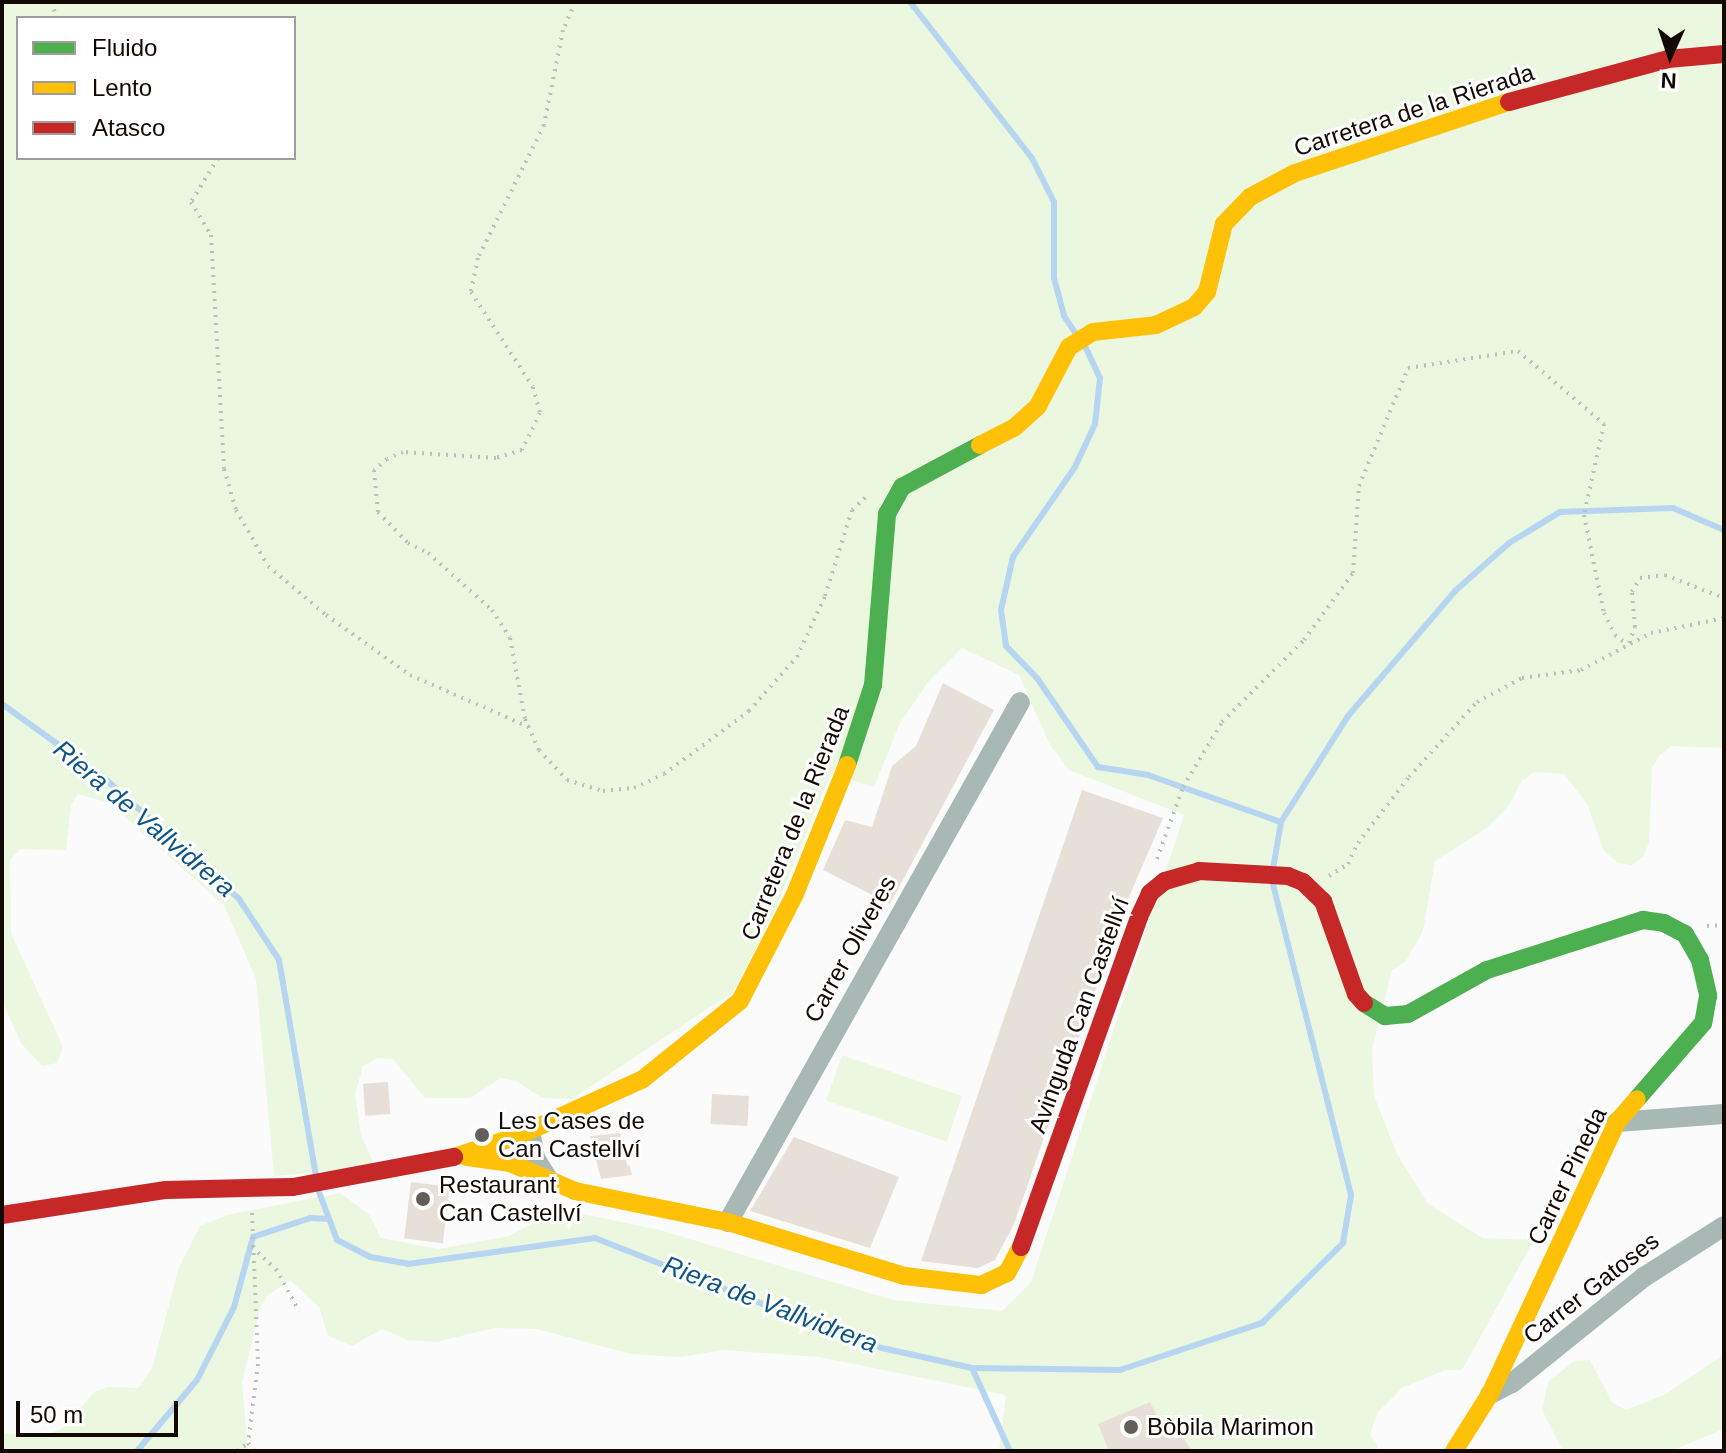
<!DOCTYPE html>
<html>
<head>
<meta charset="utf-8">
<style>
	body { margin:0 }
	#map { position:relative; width:1726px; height:1453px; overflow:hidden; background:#fbfbfb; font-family:Helvetica,sans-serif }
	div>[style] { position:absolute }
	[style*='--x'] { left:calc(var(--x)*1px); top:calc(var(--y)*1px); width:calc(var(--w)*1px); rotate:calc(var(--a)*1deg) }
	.green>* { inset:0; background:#ecf7df; transform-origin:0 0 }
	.stream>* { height:6px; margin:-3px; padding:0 3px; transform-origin:3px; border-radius:3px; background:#b6d5f0 }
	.building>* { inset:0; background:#e7e0d8; transform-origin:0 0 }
	.path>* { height:4px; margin-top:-2px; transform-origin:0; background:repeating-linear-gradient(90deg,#bac0bf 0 2px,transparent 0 8px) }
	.street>* { height:20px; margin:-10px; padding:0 10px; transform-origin:10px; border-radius:10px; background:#a8b8b4 }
	.fast>* { height:18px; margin:-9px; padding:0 9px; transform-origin:9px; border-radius:9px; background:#4caf50 }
	.slow>* { height:18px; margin:-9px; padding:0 9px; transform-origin:9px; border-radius:9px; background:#ffc107 }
	.jam>* { height:18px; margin:-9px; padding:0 9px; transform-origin:9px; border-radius:9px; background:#c62828 }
	.dots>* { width:22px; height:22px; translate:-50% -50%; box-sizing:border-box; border:4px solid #fff; border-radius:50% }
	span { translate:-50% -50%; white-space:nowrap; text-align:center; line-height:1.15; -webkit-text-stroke:6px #fff; paint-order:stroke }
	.street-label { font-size:24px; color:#120904 }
	.poi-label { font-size:24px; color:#120904 }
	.left { translate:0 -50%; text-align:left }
	.water-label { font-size:26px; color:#0d5584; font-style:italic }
	.frame { position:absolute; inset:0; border:4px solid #120904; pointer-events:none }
	.legend { position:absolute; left:16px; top:16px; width:280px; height:144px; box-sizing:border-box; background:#fff; border:2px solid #a09d9b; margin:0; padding:10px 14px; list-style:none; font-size:24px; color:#120904 }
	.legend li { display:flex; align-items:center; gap:16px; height:40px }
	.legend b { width:40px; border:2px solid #a09d9b }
	.north { position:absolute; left:1630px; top:16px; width:80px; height:80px; -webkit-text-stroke:6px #fff; paint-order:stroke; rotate:183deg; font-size:22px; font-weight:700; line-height:32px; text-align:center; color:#120904 }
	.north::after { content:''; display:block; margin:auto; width:28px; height:36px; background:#120904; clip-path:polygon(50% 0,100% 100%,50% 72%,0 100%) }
	.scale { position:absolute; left:16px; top:1401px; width:162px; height:36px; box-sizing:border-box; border:4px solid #120904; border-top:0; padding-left:10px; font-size:24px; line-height:28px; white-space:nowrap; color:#120904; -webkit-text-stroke:6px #fff; paint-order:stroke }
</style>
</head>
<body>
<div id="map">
	<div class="green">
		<div style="clip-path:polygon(evenodd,2px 2px,1724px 2px,1724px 748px,1671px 746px,1659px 756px,1652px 768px,1649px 842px,1644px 856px,1632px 865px,1618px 863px,1604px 851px,1587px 804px,1564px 774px,1534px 772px,1522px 781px,1508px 807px,1487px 828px,1435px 861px,1423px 931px,1406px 961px,1392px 970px,1372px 1050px,1374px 1096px,1397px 1154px,1428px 1204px,1483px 1238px,1534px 1240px,1462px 1370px,1445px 1370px,1402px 1388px,1378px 1412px,1370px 1434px,1378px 1446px,1376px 1451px,999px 1451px,1006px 1395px,819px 1357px,724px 1350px,679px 1357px,631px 1354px,537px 1329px,494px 1328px,436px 1342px,408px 1340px,382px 1329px,352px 1346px,328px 1336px,319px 1307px,290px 1280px,267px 1296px,260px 1309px,242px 1382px,248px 1451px,2px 1451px,2px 1434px,51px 1433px,64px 1427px,94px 1392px,108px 1387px,138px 1388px,152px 1369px,179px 1267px,200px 1226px,227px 1215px,340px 1193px,369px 1214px,381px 1238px,439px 1249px,509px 1236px,548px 1215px,578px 1213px,660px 1230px,893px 1300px,1002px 1311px,1031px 1282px,1184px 815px,1069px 770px,1050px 745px,1019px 675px,962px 648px,928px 682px,900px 723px,874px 787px,831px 773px,770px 922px,733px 992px,572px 1099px,542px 1098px,516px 1081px,501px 1078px,470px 1098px,425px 1098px,393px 1059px,377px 1058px,363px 1066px,355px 1094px,361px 1135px,375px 1167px,274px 1176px,256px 979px,224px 905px,109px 803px,78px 794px,71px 806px,66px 850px,20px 849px,10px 860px,11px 933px,63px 1047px,57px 1063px,42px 1066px,21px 1043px,2px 1001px,2px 2px,18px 18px,294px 18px,294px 158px,18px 158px,18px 18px)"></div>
		<div style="left:842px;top:1055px;width:127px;height:48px;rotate:19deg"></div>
		<div style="clip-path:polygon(1724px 1354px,1724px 1429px,1671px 1451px,1563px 1451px,1542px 1410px,1548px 1382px,1574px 1361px,1590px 1360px,1612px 1402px,1626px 1410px,1666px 1394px)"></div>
	</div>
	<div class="stream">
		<div style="--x:910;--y:2;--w:198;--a:52"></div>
		<div style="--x:1032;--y:158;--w:49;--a:63.4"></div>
		<div style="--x:1054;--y:202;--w:76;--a:90"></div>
		<div style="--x:1054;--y:278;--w:39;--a:75"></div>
		<div style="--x:1064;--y:316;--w:22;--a:56"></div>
		<div style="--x:1085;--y:346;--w:35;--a:65"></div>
		<div style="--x:1100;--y:378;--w:46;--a:96.2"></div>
		<div style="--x:1095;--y:424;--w:47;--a:114.9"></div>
		<div style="--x:1075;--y:467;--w:109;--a:124.6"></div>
		<div style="--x:1013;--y:557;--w:54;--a:102.8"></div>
		<div style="--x:1001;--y:610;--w:36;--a:82"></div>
		<div style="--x:1006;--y:646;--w:45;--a:45.9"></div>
		<div style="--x:1037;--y:678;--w:108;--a:55.6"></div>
		<div style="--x:1098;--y:767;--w:51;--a:9.1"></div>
		<div style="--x:1148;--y:775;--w:141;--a:19.5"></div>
		<div style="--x:2;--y:704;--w:123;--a:35.8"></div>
		<div style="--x:102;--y:776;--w:184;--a:41.9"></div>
		<div style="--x:239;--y:899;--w:73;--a:56.7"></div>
		<div style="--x:279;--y:960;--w:220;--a:80.3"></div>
		<div style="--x:1273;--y:869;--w:48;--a:-80.3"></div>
		<div style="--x:1281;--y:822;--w:125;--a:-57.7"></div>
		<div style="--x:1348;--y:716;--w:165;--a:-49.4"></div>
		<div style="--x:1455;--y:591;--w:72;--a:-41.6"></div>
		<div style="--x:1509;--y:543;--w:60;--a:-31.3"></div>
		<div style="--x:1560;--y:512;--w:113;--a:-2"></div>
		<div style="--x:1673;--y:508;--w:56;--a:23.3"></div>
		<div style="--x:319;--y:1192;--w:51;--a:69.4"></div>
		<div style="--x:337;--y:1240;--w:37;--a:27"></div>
		<div style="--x:370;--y:1257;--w:39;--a:10"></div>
		<div style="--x:408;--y:1264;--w:189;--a:-7.9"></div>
		<div style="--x:595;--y:1238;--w:289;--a:21.5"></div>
		<div style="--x:864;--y:1344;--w:111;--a:12.5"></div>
		<div style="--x:972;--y:1368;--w:148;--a:0.8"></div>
		<div style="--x:1120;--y:1370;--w:150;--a:-18.3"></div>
		<div style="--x:1262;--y:1323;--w:114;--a:-44.6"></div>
		<div style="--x:1343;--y:1243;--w:49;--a:-80.5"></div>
		<div style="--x:1351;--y:1195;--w:320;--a:-104.1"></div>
		<div style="--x:972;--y:1368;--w:91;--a:65.4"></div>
		<div style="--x:137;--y:1451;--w:93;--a:-49.8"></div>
		<div style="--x:197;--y:1380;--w:82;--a:-63.1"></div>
		<div style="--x:234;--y:1307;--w:73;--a:-74.8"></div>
		<div style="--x:253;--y:1237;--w:60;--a:-18.4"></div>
		<div style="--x:310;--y:1218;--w:18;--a:3"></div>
	</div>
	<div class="building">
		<div style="clip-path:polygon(943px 683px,994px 710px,890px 904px,823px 870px,845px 820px,872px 827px,892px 766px,916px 746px)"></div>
		<div style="clip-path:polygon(1082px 790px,1163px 818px,1123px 911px,1014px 1224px,995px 1260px,978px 1268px,921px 1261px)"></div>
		<div style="left:388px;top:1082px;width:32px;height:25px;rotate:86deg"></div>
		<div style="left:712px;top:1094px;width:37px;height:30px;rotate:3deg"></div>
		<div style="clip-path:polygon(620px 1133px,632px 1175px,601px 1179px,590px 1136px)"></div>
		<div style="clip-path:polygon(794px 1137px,899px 1177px,870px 1248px,750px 1211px)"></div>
		<div style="left:411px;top:1182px;width:39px;height:57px;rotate:7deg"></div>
		<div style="clip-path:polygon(1150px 1402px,1164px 1430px,1174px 1424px,1192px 1451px,1109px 1451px,1098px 1424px)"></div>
	</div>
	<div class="path">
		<div style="--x:51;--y:2;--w:17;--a:69"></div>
		<div style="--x:575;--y:2;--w:30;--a:113"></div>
		<div style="--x:563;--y:30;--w:97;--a:101.3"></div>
		<div style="--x:544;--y:125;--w:148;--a:116.4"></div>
		<div style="--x:478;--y:258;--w:35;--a:102"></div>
		<div style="--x:471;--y:292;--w:113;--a:56.9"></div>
		<div style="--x:533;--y:387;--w:27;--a:75"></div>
		<div style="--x:540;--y:413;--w:41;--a:115.9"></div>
		<div style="--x:522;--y:450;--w:27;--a:163"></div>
		<div style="--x:496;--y:458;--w:93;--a:-176.3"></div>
		<div style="--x:403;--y:452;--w:17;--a:156"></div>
		<div style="--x:387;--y:459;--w:17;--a:140"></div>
		<div style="--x:374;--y:470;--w:42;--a:84.6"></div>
		<div style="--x:378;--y:512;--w:43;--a:45.9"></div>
		<div style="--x:408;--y:543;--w:22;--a:27"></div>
		<div style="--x:428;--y:553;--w:86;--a:41.7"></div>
		<div style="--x:492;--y:610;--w:33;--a:57"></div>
		<div style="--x:510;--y:638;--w:82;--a:79.5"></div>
		<div style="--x:525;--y:719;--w:34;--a:66"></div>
		<div style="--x:539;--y:750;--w:41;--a:47"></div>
		<div style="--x:567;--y:780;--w:38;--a:17"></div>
		<div style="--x:603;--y:791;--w:31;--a:-6"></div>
		<div style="--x:634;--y:788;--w:33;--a:-25"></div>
		<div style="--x:664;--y:774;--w:106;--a:-36.5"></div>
		<div style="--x:749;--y:711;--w:72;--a:-48.4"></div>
		<div style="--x:797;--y:657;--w:67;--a:-65.3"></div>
		<div style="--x:825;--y:596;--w:90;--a:-72.6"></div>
		<div style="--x:852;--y:510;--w:23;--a:-43"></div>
		<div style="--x:218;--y:158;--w:52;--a:121.5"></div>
		<div style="--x:191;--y:202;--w:39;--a:59"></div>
		<div style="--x:211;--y:235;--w:234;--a:86.8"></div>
		<div style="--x:224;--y:469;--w:43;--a:73.7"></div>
		<div style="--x:236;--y:510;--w:64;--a:60.3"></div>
		<div style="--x:268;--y:566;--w:76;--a:40.2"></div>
		<div style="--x:326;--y:615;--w:103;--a:35.5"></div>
		<div style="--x:410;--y:675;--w:130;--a:23.6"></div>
		<div style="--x:1629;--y:643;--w:17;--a:-69"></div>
		<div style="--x:1635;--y:627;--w:35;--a:-95"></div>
		<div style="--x:1632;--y:592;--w:16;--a:-60"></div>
		<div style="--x:1640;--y:578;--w:25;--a:-7"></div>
		<div style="--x:1665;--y:575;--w:63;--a:21.3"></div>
		<div style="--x:1157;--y:859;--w:77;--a:-70.1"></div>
		<div style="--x:1183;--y:787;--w:76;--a:-59"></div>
		<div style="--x:1222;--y:722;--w:116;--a:-45"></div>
		<div style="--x:1304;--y:640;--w:83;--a:-53.8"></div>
		<div style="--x:1353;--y:573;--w:87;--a:-86.1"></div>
		<div style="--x:1359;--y:486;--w:128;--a:-67.4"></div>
		<div style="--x:1408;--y:368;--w:111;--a:-8.8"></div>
		<div style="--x:1518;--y:351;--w:113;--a:40.3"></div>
		<div style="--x:1604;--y:424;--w:93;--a:102.4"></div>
		<div style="--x:1584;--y:515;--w:100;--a:78.5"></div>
		<div style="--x:1604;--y:613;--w:25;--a:63"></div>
		<div style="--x:1615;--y:635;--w:16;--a:38"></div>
		<div style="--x:1329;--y:876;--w:22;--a:-32"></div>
		<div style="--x:1348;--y:864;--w:23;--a:-65"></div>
		<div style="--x:1358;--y:843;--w:83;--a:-52.3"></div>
		<div style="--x:1409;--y:777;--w:101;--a:-47.8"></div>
		<div style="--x:1477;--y:702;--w:51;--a:-28.1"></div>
		<div style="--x:1522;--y:678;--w:60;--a:-7.7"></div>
		<div style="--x:1581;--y:670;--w:79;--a:-27.9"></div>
		<div style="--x:1651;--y:633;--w:75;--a:-11.6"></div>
		<div style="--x:1707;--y:926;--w:17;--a:-3"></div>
		<div style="--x:252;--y:1213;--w:151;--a:87.7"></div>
		<div style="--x:258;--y:1364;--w:80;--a:97.2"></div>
		<div style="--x:248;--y:1443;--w:10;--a:53"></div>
		<div style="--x:252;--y:1247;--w:33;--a:43"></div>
		<div style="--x:276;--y:1269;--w:48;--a:61.3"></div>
		<div style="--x:237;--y:1451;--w:14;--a:-36"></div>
	</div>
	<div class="street">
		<div style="--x:1617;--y:1122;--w:107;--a:-4.3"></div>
		<div style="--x:530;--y:1130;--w:28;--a:80"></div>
		<div style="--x:535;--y:1158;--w:26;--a:58"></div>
		<div style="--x:728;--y:1222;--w:596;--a:-60.68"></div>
		<div style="--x:1490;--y:1394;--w:25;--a:-27"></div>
		<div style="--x:1512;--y:1383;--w:169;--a:-38.8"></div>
		<div style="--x:1644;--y:1277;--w:95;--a:-32.5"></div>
	</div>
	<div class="fast">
		<div style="--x:847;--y:765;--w:84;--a:-72"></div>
		<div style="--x:873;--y:685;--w:172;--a:-85.3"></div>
		<div style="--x:887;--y:514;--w:31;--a:-61"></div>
		<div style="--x:902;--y:487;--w:89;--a:-28.3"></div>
		<div style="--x:1364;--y:1003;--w:25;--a:32"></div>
		<div style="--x:1385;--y:1016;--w:23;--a:-5"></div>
		<div style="--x:1408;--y:1014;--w:90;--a:-29.1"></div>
		<div style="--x:1487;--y:970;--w:164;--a:-17.8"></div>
		<div style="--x:1643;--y:920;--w:21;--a:8"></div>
		<div style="--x:1664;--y:923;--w:24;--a:28"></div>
		<div style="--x:1685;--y:934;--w:30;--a:60"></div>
		<div style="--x:1700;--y:960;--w:37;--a:77"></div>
		<div style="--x:1708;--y:996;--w:27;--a:100"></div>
		<div style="--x:1703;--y:1023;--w:101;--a:131"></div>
	</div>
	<div class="slow">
		<div style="--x:980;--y:445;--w:39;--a:-27"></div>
		<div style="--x:1015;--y:427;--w:31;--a:-42"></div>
		<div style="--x:1038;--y:406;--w:67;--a:-62.3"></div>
		<div style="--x:1069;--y:347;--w:28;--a:-32"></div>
		<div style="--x:1093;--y:332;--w:63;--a:-6.3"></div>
		<div style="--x:1156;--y:325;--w:42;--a:-25.3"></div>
		<div style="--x:1194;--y:307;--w:20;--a:-49"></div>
		<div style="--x:1207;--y:292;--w:70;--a:-76"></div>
		<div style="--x:1224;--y:224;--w:37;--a:-46"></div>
		<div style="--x:1250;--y:197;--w:51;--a:-28.1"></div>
		<div style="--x:1295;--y:173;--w:225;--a:-18.4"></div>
		<div style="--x:454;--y:1157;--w:67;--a:-18.2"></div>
		<div style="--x:518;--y:1136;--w:137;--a:-24.5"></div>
		<div style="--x:643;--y:1079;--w:124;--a:-38.8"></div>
		<div style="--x:740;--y:1001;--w:120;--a:-62.8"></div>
		<div style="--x:795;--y:894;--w:139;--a:-68"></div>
		<div style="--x:467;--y:1157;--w:43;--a:7.9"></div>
		<div style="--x:510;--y:1163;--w:71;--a:23.3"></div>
		<div style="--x:575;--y:1191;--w:156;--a:11.5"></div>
		<div style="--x:728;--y:1222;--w:185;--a:17"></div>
		<div style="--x:905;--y:1276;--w:77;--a:6.8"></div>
		<div style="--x:981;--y:1285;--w:29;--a:-25"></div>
		<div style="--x:1007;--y:1273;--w:30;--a:-62"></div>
		<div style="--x:1454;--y:1451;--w:67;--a:-57.7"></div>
		<div style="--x:1490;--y:1394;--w:300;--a:-65"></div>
		<div style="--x:1617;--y:1122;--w:30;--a:-49"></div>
	</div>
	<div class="jam">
		<div style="--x:1509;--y:102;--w:165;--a:-15.1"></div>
		<div style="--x:1668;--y:59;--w:56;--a:-5.1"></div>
		<div style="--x:2;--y:1215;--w:166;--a:-8.7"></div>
		<div style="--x:166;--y:1190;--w:127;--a:-1.4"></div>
		<div style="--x:293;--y:1187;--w:164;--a:-10.6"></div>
		<div style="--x:1021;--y:1247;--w:350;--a:-70.3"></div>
		<div style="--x:1139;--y:917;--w:26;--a:-65"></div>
		<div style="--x:1150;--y:893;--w:19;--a:-39"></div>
		<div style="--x:1165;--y:881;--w:35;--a:-16"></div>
		<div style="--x:1199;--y:871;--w:89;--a:3.2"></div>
		<div style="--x:1288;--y:876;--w:16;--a:22"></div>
		<div style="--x:1303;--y:882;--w:28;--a:44"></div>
		<div style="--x:1323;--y:901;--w:99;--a:70.5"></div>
		<div style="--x:1356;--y:994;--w:12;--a:48"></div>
	</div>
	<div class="dots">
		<div style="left:482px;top:1135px;background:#645e5a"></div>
		<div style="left:423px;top:1199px;background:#645e5a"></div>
		<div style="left:1131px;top:1427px;background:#645e5a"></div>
	</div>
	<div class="street-label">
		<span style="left:1414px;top:110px;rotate:-18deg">Carretera de la Rierada</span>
		<span style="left:795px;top:823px;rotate:-68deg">Carretera de la Rierada</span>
		<span style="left:850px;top:949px;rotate:-61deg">Carrer Oliveres</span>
		<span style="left:1079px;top:1015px;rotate:-70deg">Avinguda Can Castellví</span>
		<span style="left:1567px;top:1176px;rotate:-64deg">Carrer Pineda</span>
		<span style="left:1591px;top:1288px;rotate:-38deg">Carrer Gatoses</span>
	</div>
	<div class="poi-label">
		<span class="left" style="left:498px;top:1135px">Les Cases de<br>Can Castellví</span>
		<span class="left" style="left:439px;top:1199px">Restaurant<br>Can Castellví</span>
		<span class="left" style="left:1147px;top:1427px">Bòbila Marimon</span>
	</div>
	<div class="water-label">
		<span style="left:144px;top:819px;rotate:40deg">Riera de Vallvidrera</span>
		<span style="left:770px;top:1305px;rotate:21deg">Riera de Vallvidrera</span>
	</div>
	<div class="frame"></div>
	<ul class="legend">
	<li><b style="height:10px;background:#4caf50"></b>Fluido</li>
	<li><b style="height:10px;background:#ffc107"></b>Lento</li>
	<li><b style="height:10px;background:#c62828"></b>Atasco</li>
	</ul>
	<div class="north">N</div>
	<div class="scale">50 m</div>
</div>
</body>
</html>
